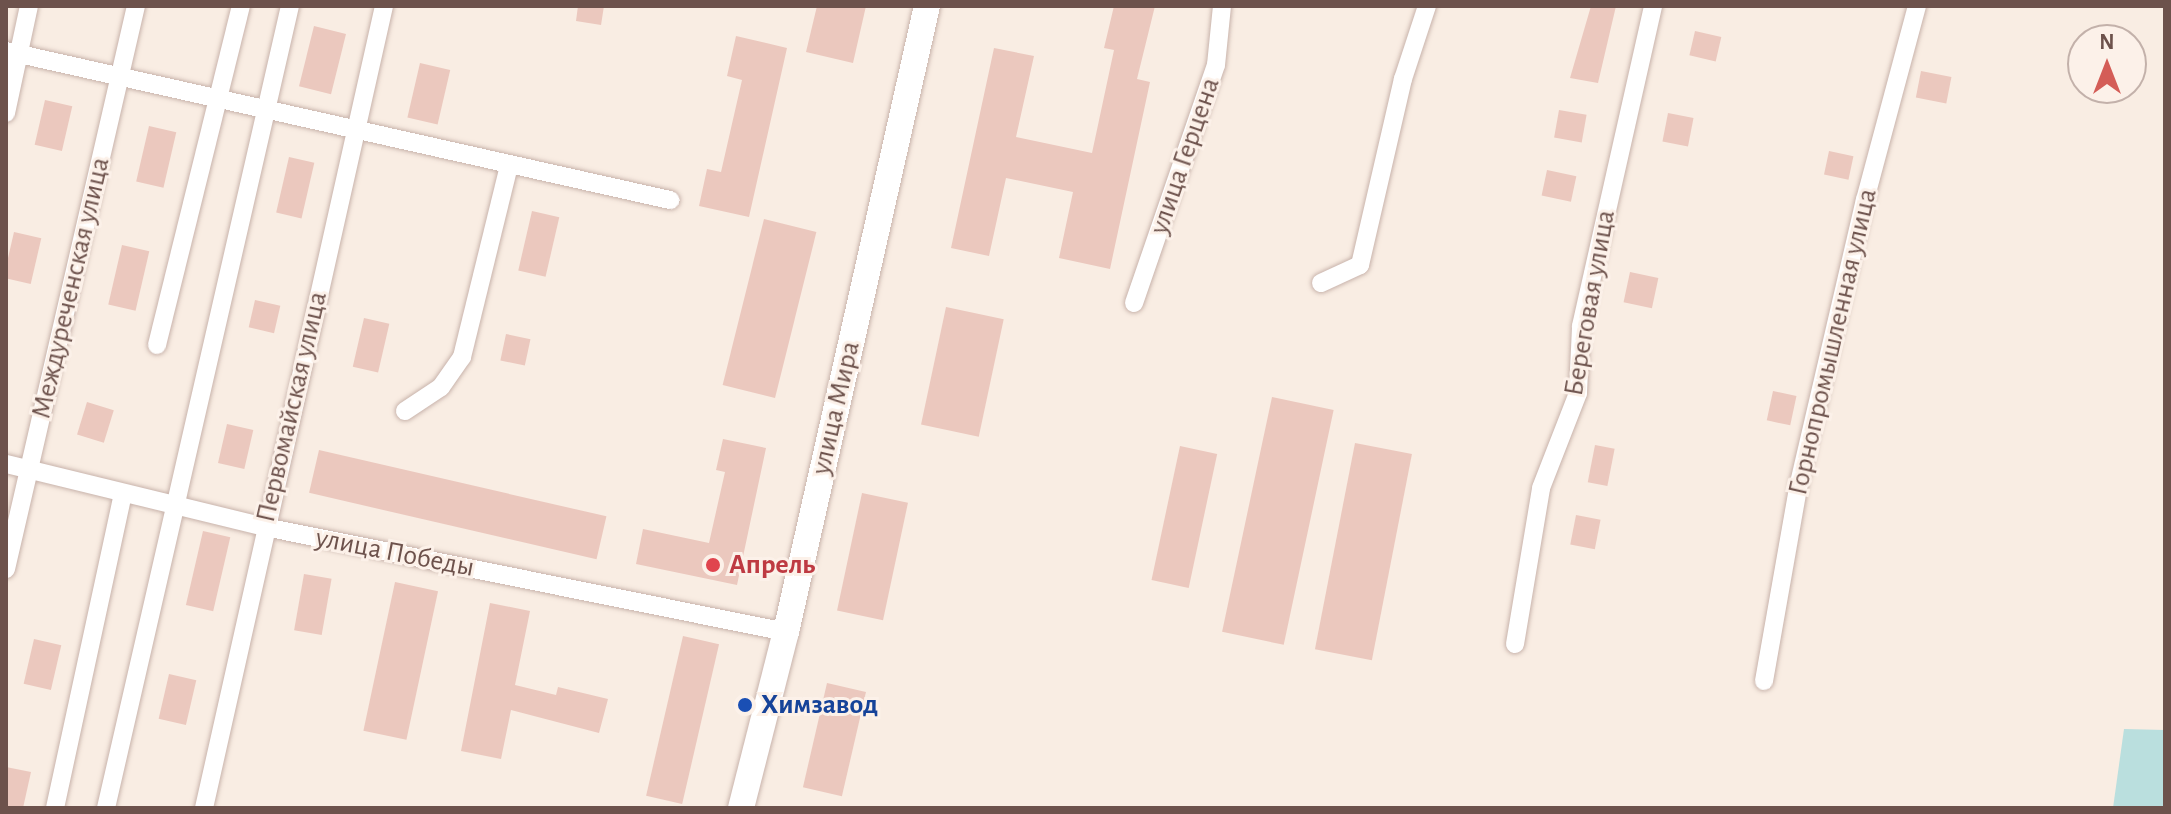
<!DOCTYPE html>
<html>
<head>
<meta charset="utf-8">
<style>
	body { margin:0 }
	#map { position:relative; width:2171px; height:814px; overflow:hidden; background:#f9ede3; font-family:"Alegreya Sans",sans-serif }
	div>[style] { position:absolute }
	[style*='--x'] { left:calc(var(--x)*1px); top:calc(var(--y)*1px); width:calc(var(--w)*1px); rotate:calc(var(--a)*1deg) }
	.water>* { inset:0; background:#badfde }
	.building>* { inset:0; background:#ebc8be; transform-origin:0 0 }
	.roads { filter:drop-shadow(0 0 2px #c8b3ab) drop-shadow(0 0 2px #c8b3ab) }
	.street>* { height:18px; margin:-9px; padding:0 9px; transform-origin:9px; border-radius:9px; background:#fff }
	.secondary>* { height:26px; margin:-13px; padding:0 13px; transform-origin:13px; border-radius:13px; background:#fff }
	.dots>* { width:22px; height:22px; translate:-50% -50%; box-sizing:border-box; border:4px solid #fcf1e9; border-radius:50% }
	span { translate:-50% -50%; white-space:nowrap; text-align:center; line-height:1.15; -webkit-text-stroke:6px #fcf1e9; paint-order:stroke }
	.street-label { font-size:28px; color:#6d524c }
	.health-label { font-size:28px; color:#be3a42; font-weight:700 }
	.left { translate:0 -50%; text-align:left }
	.transit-label { font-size:28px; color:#164399; font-weight:700 }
	.frame { position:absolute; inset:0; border:8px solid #6d524c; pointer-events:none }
	.north { position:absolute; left:2067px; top:24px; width:80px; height:80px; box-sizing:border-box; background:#fcf1e9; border:2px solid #c3b1aa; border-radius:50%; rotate:0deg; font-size:22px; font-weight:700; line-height:32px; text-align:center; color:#6d524c }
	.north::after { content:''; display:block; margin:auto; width:28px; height:36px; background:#d45d57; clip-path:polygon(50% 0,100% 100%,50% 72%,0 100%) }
</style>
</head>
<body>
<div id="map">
	<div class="water">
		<div style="clip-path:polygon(2124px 729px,2165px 730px,2165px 808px,2113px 808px)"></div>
	</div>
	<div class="building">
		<div style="clip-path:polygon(578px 6px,604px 6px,601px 25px,576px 21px)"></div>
		<div style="clip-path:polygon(817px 6px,866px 6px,853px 63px,806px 52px)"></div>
		<div style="clip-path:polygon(1114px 6px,1155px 6px,1137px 79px,1150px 82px,1110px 269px,1059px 258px,1073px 192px,1006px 178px,989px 256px,951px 248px,994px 48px,1034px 56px,1016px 137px,1092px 153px,1114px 50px,1104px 48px)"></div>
		<div style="clip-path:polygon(1591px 6px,1616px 6px,1598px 83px,1570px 78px)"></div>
		<div style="left:314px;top:26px;width:33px;height:62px;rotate:14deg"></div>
		<div style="left:1695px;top:31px;width:27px;height:25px;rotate:13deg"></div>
		<div style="clip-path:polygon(736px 36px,787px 48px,749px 217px,699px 206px,707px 169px,721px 172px,742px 80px,727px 76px)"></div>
		<div style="left:420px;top:63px;width:31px;height:56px;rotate:13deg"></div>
		<div style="left:1921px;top:71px;width:31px;height:27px;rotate:11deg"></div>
		<div style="left:45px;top:100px;width:28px;height:46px;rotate:13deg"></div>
		<div style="left:1559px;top:110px;width:28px;height:28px;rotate:10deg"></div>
		<div style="left:1668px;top:113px;width:26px;height:29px;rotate:11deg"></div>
		<div style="left:149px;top:126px;width:28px;height:57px;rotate:13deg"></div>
		<div style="left:1829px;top:151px;width:25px;height:24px;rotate:12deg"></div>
		<div style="left:289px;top:157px;width:26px;height:57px;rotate:13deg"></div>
		<div style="left:1547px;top:170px;width:30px;height:26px;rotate:12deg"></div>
		<div style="left:532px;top:211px;width:28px;height:61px;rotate:13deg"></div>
		<div style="left:764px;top:219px;width:54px;height:171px;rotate:14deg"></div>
		<div style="left:14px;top:232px;width:28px;height:47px;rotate:13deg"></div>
		<div style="left:122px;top:245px;width:28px;height:61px;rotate:13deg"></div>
		<div style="left:1630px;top:272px;width:29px;height:31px;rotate:12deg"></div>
		<div style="left:255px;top:300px;width:26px;height:28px;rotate:13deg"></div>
		<div style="left:946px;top:307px;width:59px;height:120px;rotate:12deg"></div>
		<div style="left:364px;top:318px;width:26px;height:50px;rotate:13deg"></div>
		<div style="left:506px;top:334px;width:25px;height:27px;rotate:12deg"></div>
		<div style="left:1773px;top:391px;width:24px;height:30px;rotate:12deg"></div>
		<div style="left:1272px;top:397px;width:63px;height:240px;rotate:12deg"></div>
		<div style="left:87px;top:402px;width:28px;height:34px;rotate:17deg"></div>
		<div style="left:227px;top:424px;width:27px;height:40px;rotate:13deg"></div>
		<div style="clip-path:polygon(723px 439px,766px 448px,737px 585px,636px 564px,643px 529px,709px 543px,725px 472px,716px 470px)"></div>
		<div style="left:1355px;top:443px;width:58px;height:210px;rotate:11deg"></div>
		<div style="left:1595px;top:445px;width:20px;height:38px;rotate:11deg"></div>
		<div style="left:1180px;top:446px;width:38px;height:137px;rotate:12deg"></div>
		<div style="left:319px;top:450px;width:295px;height:44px;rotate:13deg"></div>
		<div style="left:862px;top:493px;width:47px;height:120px;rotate:12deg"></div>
		<div style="left:1576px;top:515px;width:25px;height:30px;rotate:11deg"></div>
		<div style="left:203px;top:531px;width:28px;height:76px;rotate:13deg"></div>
		<div style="left:304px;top:574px;width:28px;height:57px;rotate:10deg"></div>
		<div style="left:395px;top:582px;width:44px;height:152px;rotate:12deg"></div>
		<div style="clip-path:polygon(490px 603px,530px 611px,515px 685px,556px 695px,558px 687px,608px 699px,599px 733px,511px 710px,501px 759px,461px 751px)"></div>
		<div style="left:683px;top:636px;width:37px;height:164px;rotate:13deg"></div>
		<div style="left:34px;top:639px;width:28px;height:46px;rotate:13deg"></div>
		<div style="left:169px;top:674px;width:28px;height:46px;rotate:13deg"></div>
		<div style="left:827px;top:683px;width:40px;height:107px;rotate:13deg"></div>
		<div style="clip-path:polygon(6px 767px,31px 772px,23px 808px,6px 808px)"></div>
	</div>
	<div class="roads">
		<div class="street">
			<div style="--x:6;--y:51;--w:681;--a:12.65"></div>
			<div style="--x:6;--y:113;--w:109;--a:-77.9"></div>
			<div style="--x:1321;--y:283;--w:43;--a:-24.8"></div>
			<div style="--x:1360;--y:265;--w:191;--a:-77"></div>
			<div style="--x:1403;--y:79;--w:77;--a:-71.8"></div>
			<div style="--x:1134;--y:303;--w:252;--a:-71"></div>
			<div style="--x:1216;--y:65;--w:59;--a:-84.2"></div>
			<div style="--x:157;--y:345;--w:349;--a:-76.1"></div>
			<div style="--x:405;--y:411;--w:43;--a:-33.7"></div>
			<div style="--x:441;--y:387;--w:37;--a:-55"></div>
			<div style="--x:462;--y:357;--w:197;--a:-76.2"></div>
			<div style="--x:6;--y:464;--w:267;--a:13.7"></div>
			<div style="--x:265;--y:527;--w:531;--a:11.39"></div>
			<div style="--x:6;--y:569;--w:578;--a:-77"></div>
			<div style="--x:1515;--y:644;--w:158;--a:-80.5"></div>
			<div style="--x:1541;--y:488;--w:102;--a:-68.7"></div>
			<div style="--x:1578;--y:393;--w:67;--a:-87.4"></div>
			<div style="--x:1581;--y:326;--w:328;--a:-77.3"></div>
			<div style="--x:1764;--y:681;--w:201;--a:-80"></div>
			<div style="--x:1799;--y:483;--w:291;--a:-76.9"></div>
			<div style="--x:1865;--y:200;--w:201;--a:-75"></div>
			<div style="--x:55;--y:808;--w:322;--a:-77.8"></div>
			<div style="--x:106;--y:808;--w:823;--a:-77.08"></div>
			<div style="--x:204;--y:808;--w:822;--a:-77.35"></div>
		</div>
		<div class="secondary">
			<div style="--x:741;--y:808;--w:182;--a:-75.7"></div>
			<div style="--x:786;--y:632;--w:642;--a:-77.31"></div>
		</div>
	</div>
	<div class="dots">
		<div style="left:713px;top:565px;background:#e0444e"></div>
		<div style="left:745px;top:705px;background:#1a4fb4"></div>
	</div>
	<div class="street-label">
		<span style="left:1185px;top:156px;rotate:-71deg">улица Герцена</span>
		<span style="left:71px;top:288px;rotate:-77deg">Междуреченская улица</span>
		<span style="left:1590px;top:303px;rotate:-80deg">Береговая улица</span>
		<span style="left:1833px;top:342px;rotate:-77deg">Горнопромышленная улица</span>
		<span style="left:292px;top:407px;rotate:-77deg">Первомайская улица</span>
		<span style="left:836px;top:408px;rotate:-77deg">улица Мира</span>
		<span style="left:395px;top:553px;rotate:11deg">улица Победы</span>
	</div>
	<div class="health-label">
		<span class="left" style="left:729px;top:565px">Апрель</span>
	</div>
	<div class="transit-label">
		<span class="left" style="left:761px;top:705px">Химзавод</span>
	</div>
	<div class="frame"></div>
	<div class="north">N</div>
</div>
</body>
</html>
